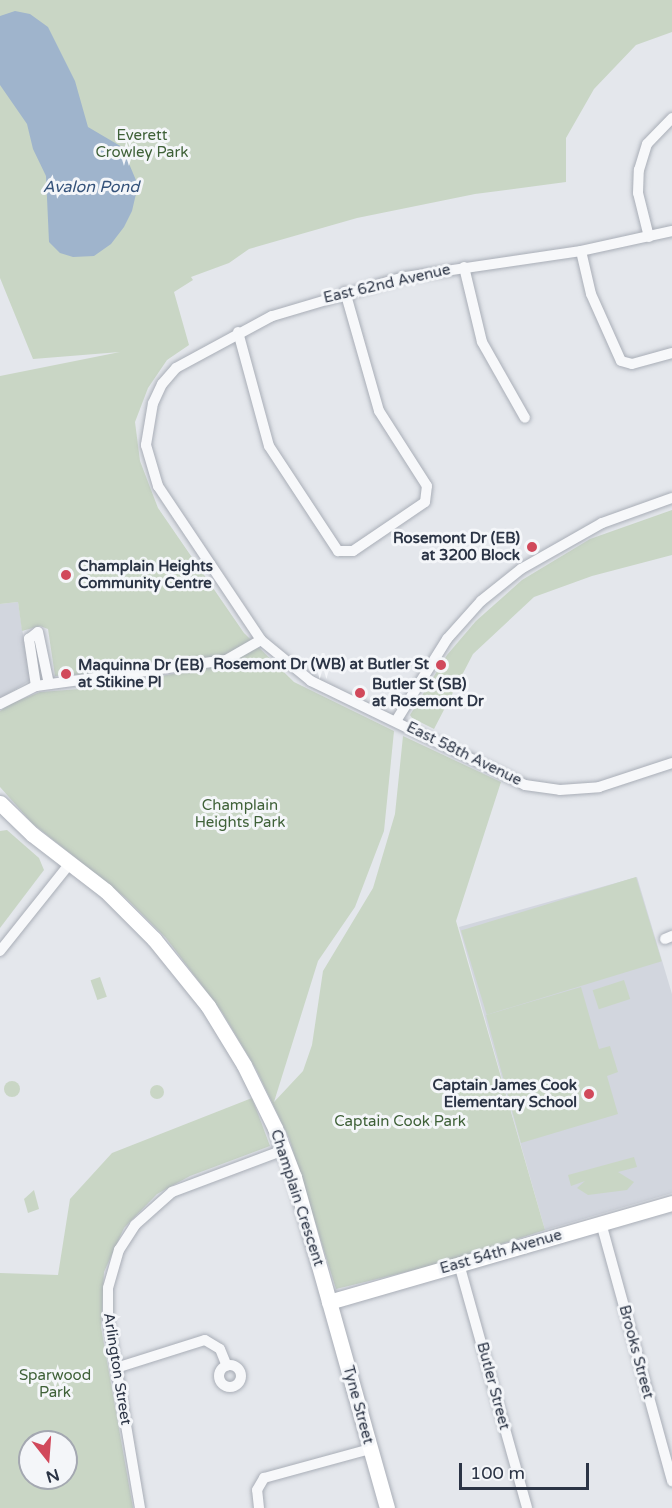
<!DOCTYPE html>
<html>
<head>
<meta charset="utf-8">
<style>
	body { margin:0 }
	#map { position:relative; width:672px; height:1508px; overflow:hidden; background:#e4e7ec; font-family:"Varela Round",sans-serif }
	div>[style] { position:absolute }
	[style*='--x'] { left:calc(var(--x)*1px); top:calc(var(--y)*1px); width:calc(var(--w)*1px); rotate:calc(var(--a)*1deg) }
	.built>* { inset:0; background:#d2d6de }
	.green>* { inset:0; background:#c9d6c5; transform-origin:0 0 }
	.round { border-radius:50% }
	.water>* { inset:0; background:#9fb4cc }
	.roads { filter:drop-shadow(0 0 2px #a9aeb7) drop-shadow(0 0 2px #a9aeb7) }
	.street>* { height:10px; margin:-5px; padding:0 5px; transform-origin:5px; border-radius:5px; background:#f7f8fa }
	.street>.ring { margin:-5px; padding:0; box-sizing:content-box; background:none; border:10px solid #f7f8fa; border-radius:50% }
	.secondary>* { height:15px; margin:-7.5px; padding:0 7.5px; transform-origin:7.5px; border-radius:7.5px; background:#fff }
	.dots>* { width:16px; height:16px; translate:-50% -50%; box-sizing:border-box; border:3px solid #f4f6f9; border-radius:50% }
	span { translate:-50% -50%; white-space:nowrap; text-align:center; line-height:1.15; -webkit-text-stroke:6px #f4f6f9; paint-order:stroke }
	.park-label { font-size:15px; color:#3f6138 }
	.street-label { font-size:15px; color:#2b3445 }
	.poi-label { font-size:15px; color:#2b3445; font-weight:700 }
	.right { translate:-100% -50%; text-align:right }
	.left { translate:0 -50%; text-align:left }
	.water-label { font-size:16px; color:#34527a; font-style:italic }
	.north { position:absolute; left:18px; top:1430px; width:60px; height:60px; box-sizing:border-box; background:#f4f6f9; border:2px solid #a4a8b1; border-radius:50%; rotate:163deg; font-size:16px; font-weight:700; line-height:24px; text-align:center; color:#2b3445 }
	.north::after { content:''; display:block; margin:auto; width:21px; height:27px; background:#d1495b; clip-path:polygon(50% 0,100% 100%,50% 72%,0 100%) }
	.scale { position:absolute; left:459px; top:1463px; width:130px; height:27px; box-sizing:border-box; border:3px solid #2b3445; border-top:0; padding-left:8px; font-size:18px; line-height:21px; white-space:nowrap; color:#2b3445; -webkit-text-stroke:4px #f4f6f9; paint-order:stroke }
</style>
</head>
<body>
<div id="map">
	<div class="built">
		<div style="clip-path:polygon(18px 602px,30px 680px,0 699px,0 604px)"></div>
		<div style="clip-path:polygon(637px 877px,672px 994px,672px 1193px,545px 1230px,459px 927px)"></div>
	</div>
	<div class="green">
		<div style="clip-path:polygon(0 0,672px 0,672px 32px,636px 45px,594px 89px,566px 138px,566px 182px,475px 194px,357px 218px,249px 249px,229px 263px,191px 277px,193px 280px,174px 292px,189px 345px,167px 360px,148px 388px,135px 422px,140px 461px,158px 508px,244px 633px,294px 682px,394px 731px,384px 831px,355px 907px,318px 961px,274px 1102px,303px 1071px,312px 1045px,323px 971px,373px 888px,395px 814px,403px 736px,501px 782px,456px 921px,545px 1230px,443px 1263px,336px 1289px,289px 1138px,256px 1069px,222px 1012px,166px 938px,126px 898px,32px 823px,0 787px,0 711px,12px 703px,40px 692px,93px 688px,224px 665px,55px 676px,48px 629px,40px 626px,22px 631px,18px 602px,0 604px,0 376px,120px 352px,33px 359px,0 278px)"></div>
		<div style="clip-path:polygon(672px 510px,672px 555px,592px 576px,534px 597px,473px 654px,434px 729px,412px 718px,410px 715px,447px 655px,476px 621px,522px 580px,590px 539px)"></div>
		<div style="clip-path:polygon(7px 830px,39px 858px,44px 870px,0 928px,0 831px)"></div>
		<div style="left:636px;top:877px;width:88px;height:183px;rotate:73deg"></div>
		<div style="left:100px;top:977px;width:21px;height:10px;rotate:71deg"></div>
		<div style="left:624px;top:980px;width:20px;height:33px;rotate:72deg"></div>
		<div style="clip-path:polygon(581px 987px,599px 1049px,610px 1046px,618px 1072px,607px 1076px,618px 1114px,521px 1143px,486px 1015px)"></div>
		<div class="round" style="left:4px;top:1081px;width:16px;height:16px"></div>
		<div class="round" style="left:150px;top:1085px;width:14px;height:14px"></div>
		<div style="clip-path:polygon(evenodd,252px 1098px,270px 1146px,190px 1176px,157px 1194px,124px 1228px,104px 1272px,101px 1327px,133px 1508px,0 1508px,0 1273px,58px 1275px,70px 1199px,112px 1153px,252px 1098px,30px 1442px,66px 1442px,66px 1478px,30px 1478px,30px 1442px)"></div>
		<div style="clip-path:polygon(634px 1157px,637px 1167px,618px 1172px,634px 1182px,627px 1190px,588px 1195px,577px 1188px,585px 1181px,571px 1186px,568px 1175px)"></div>
		<div style="clip-path:polygon(34px 1190px,39px 1209px,28px 1213px,24px 1199px)"></div>
	</div>
	<div class="water">
		<div style="clip-path:polygon(15px 11px,30px 14px,48px 27px,75px 81px,88px 127px,122px 147px,138px 185px,132px 211px,124px 227px,111px 244px,94px 256px,73px 257px,60px 253px,49px 242px,46px 176px,33px 149px,27px 124px,0 85px,0 16px)"></div>
	</div>
	<div class="roads">
		<div class="street">
			<div style="--x:672;--y:231;--w:93;--a:167.6"></div>
			<div style="--x:581;--y:251;--w:179;--a:171.6"></div>
			<div style="--x:404;--y:277;--w:138;--a:163.5"></div>
			<div style="--x:272;--y:316;--w:109;--a:151.6"></div>
			<div style="--x:176;--y:368;--w:21;--a:131"></div>
			<div style="--x:162;--y:384;--w:21;--a:115"></div>
			<div style="--x:153;--y:403;--w:43;--a:99.5"></div>
			<div style="--x:146;--y:445;--w:43;--a:73.7"></div>
			<div style="--x:158;--y:486;--w:185;--a:56.2"></div>
			<div style="--x:261;--y:640;--w:65;--a:39.4"></div>
			<div style="--x:311;--y:681;--w:238;--a:25.9"></div>
			<div style="--x:525;--y:785;--w:35;--a:8"></div>
			<div style="--x:560;--y:790;--w:39;--a:-4"></div>
			<div style="--x:599;--y:787;--w:77;--a:-18.2"></div>
			<div style="--x:649;--y:237;--w:45;--a:-104"></div>
			<div style="--x:638;--y:193;--w:23;--a:-88"></div>
			<div style="--x:639;--y:170;--w:27;--a:-73"></div>
			<div style="--x:647;--y:144;--w:36;--a:-46"></div>
			<div style="--x:581;--y:251;--w:44;--a:76.9"></div>
			<div style="--x:591;--y:294;--w:73;--a:65.9"></div>
			<div style="--x:621;--y:361;--w:11;--a:15"></div>
			<div style="--x:632;--y:364;--w:41;--a:-15.4"></div>
			<div style="--x:464;--y:267;--w:77;--a:76.5"></div>
			<div style="--x:482;--y:342;--w:87;--a:60.5"></div>
			<div style="--x:238;--y:332;--w:118;--a:74.8"></div>
			<div style="--x:269;--y:446;--w:126;--a:56.7"></div>
			<div style="--x:338;--y:551;--w:15;--a:0"></div>
			<div style="--x:353;--y:551;--w:87;--a:-34.2"></div>
			<div style="--x:425;--y:502;--w:16;--a:-83"></div>
			<div style="--x:427;--y:486;--w:89;--a:-122.6"></div>
			<div style="--x:379;--y:411;--w:124;--a:-105.9"></div>
			<div style="--x:36;--y:686;--w:48;--a:-98.5"></div>
			<div style="--x:29;--y:639;--w:11;--a:-38"></div>
			<div style="--x:38;--y:632;--w:53;--a:78.1"></div>
			<div style="--x:0;--y:704;--w:40;--a:-26.6"></div>
			<div style="--x:36;--y:686;--w:192;--a:-7.8"></div>
			<div style="--x:226;--y:660;--w:40;--a:-29.7"></div>
			<div style="--x:396;--y:721;--w:97;--a:-58.1"></div>
			<div style="--x:447;--y:639;--w:51;--a:-48.2"></div>
			<div style="--x:481;--y:601;--w:51;--a:-38.7"></div>
			<div style="--x:521;--y:569;--w:93;--a:-29.6"></div>
			<div style="--x:602;--y:523;--w:74;--a:-19.7"></div>
			<div style="--x:665;--y:939;--w:8;--a:-23"></div>
			<div style="--x:0;--y:951;--w:114;--a:-51.4"></div>
			<div style="--x:601;--y:1223;--w:268;--a:74.6"></div>
			<div style="--x:459;--y:1264;--w:253;--a:74.4"></div>
			<div class="ring" style="left:219px;top:1365px;width:12px;height:12px"></div>
			<div style="--x:116;--y:1368;--w:93;--a:-17.5"></div>
			<div style="--x:205;--y:1340;--w:17;--a:31"></div>
			<div style="--x:220;--y:1349;--w:18;--a:68"></div>
			<div style="--x:140;--y:1508;--w:193;--a:-99.6"></div>
			<div style="--x:108;--y:1318;--w:30;--a:-90"></div>
			<div style="--x:108;--y:1288;--w:40;--a:-74"></div>
			<div style="--x:119;--y:1250;--w:30;--a:-57"></div>
			<div style="--x:135;--y:1225;--w:50;--a:-41.7"></div>
			<div style="--x:172;--y:1192;--w:120;--a:-20.6"></div>
			<div style="--x:259;--y:1508;--w:18;--a:-96"></div>
			<div style="--x:257;--y:1490;--w:14;--a:-60"></div>
			<div style="--x:264;--y:1478;--w:110;--a:-15.3"></div>
		</div>
		<div class="secondary">
			<div style="--x:0;--y:803;--w:45;--a:44.1"></div>
			<div style="--x:32;--y:834;--w:93;--a:37.6"></div>
			<div style="--x:106;--y:891;--w:68;--a:45"></div>
			<div style="--x:154;--y:939;--w:86;--a:51.1"></div>
			<div style="--x:208;--y:1006;--w:69;--a:58.6"></div>
			<div style="--x:244;--y:1065;--w:70;--a:63.8"></div>
			<div style="--x:275;--y:1128;--w:53;--a:68.8"></div>
			<div style="--x:294;--y:1177;--w:344;--a:74.3"></div>
			<div style="--x:329;--y:1302;--w:357;--a:-16.1"></div>
		</div>
	</div>
	<div class="dots">
		<div style="left:532px;top:547px;background:#d1495b"></div>
		<div style="left:66px;top:575px;background:#d1495b"></div>
		<div style="left:441px;top:665px;background:#d1495b"></div>
		<div style="left:66px;top:674px;background:#d1495b"></div>
		<div style="left:360px;top:693px;background:#d1495b"></div>
		<div style="left:589px;top:1094px;background:#d1495b"></div>
	</div>
	<div class="park-label">
		<span style="left:142px;top:144px">Everett<br>Crowley Park</span>
		<span style="left:240px;top:814px">Champlain<br>Heights Park</span>
		<span style="left:400px;top:1122px">Captain Cook Park</span>
		<span style="left:55px;top:1384px">Sparwood<br>Park</span>
	</div>
	<div class="street-label">
		<span style="left:387px;top:284px;rotate:-13deg">East 62nd Avenue</span>
		<span style="left:464px;top:754px;rotate:26deg">East 58th Avenue</span>
		<span style="left:297px;top:1198px;rotate:72deg">Champlain Crescent</span>
		<span style="left:501px;top:1252px;rotate:-16deg">East 54th Avenue</span>
		<span style="left:636px;top:1352px;rotate:75deg">Brooks Street</span>
		<span style="left:117px;top:1369px;rotate:81deg">Arlington Street</span>
		<span style="left:493px;top:1386px;rotate:75deg">Butler Street</span>
		<span style="left:358px;top:1405px;rotate:75deg">Tyne Street</span>
	</div>
	<div class="poi-label">
		<span class="right" style="left:520px;top:547px">Rosemont Dr (EB)<br>at 3200 Block</span>
		<span class="left" style="left:78px;top:575px">Champlain Heights<br>Community Centre</span>
		<span class="left" style="left:78px;top:674px">Maquinna Dr (EB)<br>at Stikine Pl</span>
		<span class="right" style="left:429px;top:665px">Rosemont Dr (WB) at Butler St</span>
		<span class="left" style="left:372px;top:693px">Butler St (SB)<br>at Rosemont Dr</span>
		<span class="right" style="left:577px;top:1094px">Captain James Cook<br>Elementary School</span>
	</div>
	<div class="water-label">
		<span style="left:91px;top:187px">Avalon Pond</span>
	</div>
	<div class="north">N</div>
	<div class="scale">100 m</div>
</div>
</body>
</html>
